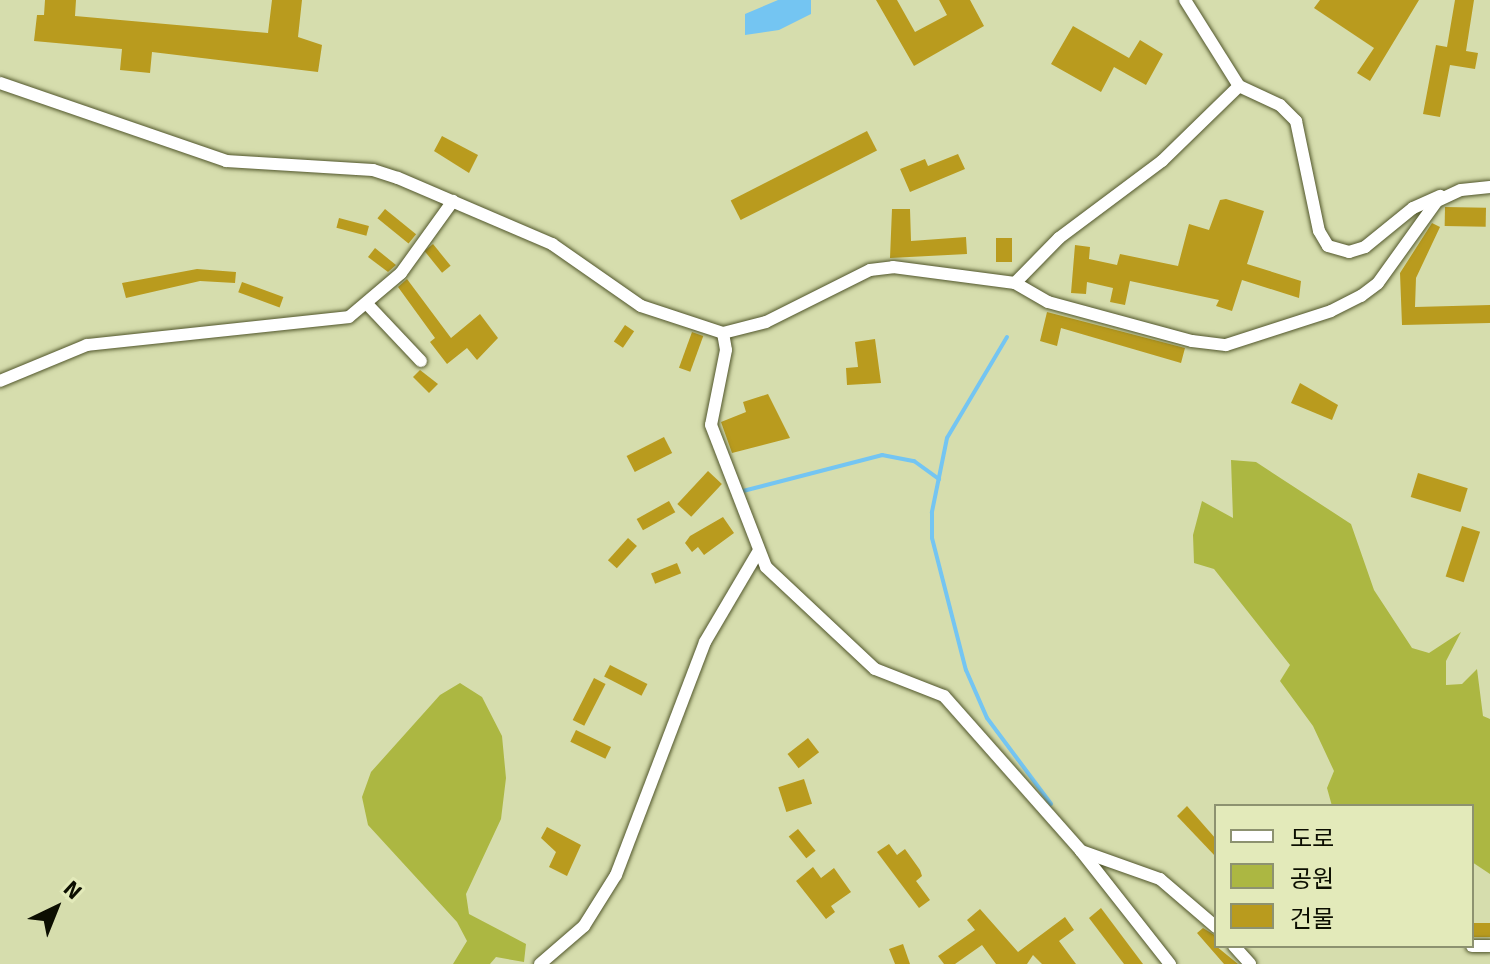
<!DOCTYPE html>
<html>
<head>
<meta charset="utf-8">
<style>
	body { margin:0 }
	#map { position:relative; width:1490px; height:964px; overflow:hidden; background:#d6ddad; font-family:Signika,"Noto Sans KR",sans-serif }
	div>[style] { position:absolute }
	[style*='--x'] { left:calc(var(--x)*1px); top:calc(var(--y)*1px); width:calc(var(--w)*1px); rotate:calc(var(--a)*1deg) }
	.green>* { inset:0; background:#acb742 }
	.water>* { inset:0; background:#74c5f2 }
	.stream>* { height:4px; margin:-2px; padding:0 2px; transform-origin:2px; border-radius:2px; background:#74c5f2 }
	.building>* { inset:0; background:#b99b1e; transform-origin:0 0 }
	.roads { filter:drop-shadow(0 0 2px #51562b) drop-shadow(0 0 2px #51562b) }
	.minor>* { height:12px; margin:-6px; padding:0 6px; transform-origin:6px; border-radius:6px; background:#fff }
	span { translate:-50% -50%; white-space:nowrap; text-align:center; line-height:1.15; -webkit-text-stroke:7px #e3eaba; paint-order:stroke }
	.legend { position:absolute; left:1214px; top:804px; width:260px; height:144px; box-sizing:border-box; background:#e3eaba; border:2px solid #8d9270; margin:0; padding:10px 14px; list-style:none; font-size:24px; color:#0c0e01 }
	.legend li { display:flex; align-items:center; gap:16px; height:40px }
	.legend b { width:40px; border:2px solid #8d9270 }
	.north { position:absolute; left:16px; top:868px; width:80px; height:80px; -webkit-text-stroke:6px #e3eaba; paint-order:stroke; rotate:43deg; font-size:22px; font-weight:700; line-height:32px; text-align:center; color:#0c0e01 }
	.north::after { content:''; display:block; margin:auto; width:28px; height:36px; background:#0c0e01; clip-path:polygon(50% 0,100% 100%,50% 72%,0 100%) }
</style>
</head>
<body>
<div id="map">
	<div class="green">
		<div style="clip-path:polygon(1231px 460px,1256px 462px,1351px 524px,1374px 590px,1412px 648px,1429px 653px,1461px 632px,1446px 661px,1446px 685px,1462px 684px,1477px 669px,1483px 716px,1490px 719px,1490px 874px,1472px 862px,1472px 806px,1332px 806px,1327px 788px,1334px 771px,1313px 726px,1280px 681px,1290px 665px,1214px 569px,1194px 563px,1193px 535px,1202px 501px,1233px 518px)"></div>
		<div style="clip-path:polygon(460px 683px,482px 697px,502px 736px,506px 778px,501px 819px,466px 894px,469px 914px,526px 944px,524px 962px,496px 957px,490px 964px,453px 964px,467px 941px,457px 922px,368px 825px,362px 797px,371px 772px,440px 695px)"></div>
	</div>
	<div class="water">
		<div style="clip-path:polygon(778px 0,811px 0,811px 14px,779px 30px,745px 35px,745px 14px)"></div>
	</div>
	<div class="stream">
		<div style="--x:1007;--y:337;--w:117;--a:120.7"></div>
		<div style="--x:947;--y:438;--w:76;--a:101.5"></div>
		<div style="--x:932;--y:512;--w:26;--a:90"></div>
		<div style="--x:932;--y:538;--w:136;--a:75.6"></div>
		<div style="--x:966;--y:670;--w:52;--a:66.4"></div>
		<div style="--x:987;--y:718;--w:107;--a:53.3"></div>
		<div style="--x:743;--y:491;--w:144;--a:-14.5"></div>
		<div style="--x:882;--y:455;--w:33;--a:11"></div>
		<div style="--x:914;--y:461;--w:31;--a:36"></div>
	</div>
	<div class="building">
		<div style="clip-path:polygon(45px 0,76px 0,75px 16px,268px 33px,272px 0,302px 0,298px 37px,322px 45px,318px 72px,152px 52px,150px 73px,120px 70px,122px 49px,34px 41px,37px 15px,44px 15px)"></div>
		<div style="clip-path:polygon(876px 0,897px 0,915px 32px,947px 15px,939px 0,970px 0,984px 26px,914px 66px)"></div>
		<div style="clip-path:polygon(1320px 0,1419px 0,1370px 81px,1357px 73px,1374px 48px,1314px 8px)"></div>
		<div style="clip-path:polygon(1455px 0,1474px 0,1466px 51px,1478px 53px,1475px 69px,1450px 65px,1440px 117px,1423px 114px,1436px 45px,1447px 47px)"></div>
		<div style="clip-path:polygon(1073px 26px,1129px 58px,1140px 40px,1163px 54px,1146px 85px,1114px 67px,1101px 92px,1051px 64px)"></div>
		<div style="left:867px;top:131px;width:22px;height:153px;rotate:63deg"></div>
		<div style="clip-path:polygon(442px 136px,478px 155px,469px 173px,434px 151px)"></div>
		<div style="clip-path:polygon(958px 154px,965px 169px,910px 192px,900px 169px,925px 159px,928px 166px)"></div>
		<div style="clip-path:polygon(1226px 199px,1264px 211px,1247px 264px,1301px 281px,1299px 298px,1242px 280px,1232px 311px,1216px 306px,1219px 300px,1130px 281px,1125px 305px,1110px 302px,1113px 288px,1087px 282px,1086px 294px,1071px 293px,1075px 245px,1090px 247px,1089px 259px,1117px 265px,1120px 254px,1178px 266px,1189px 224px,1209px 230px,1220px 200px)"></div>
		<div style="left:1445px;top:207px;width:41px;height:19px;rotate:1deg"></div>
		<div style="left:385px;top:209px;width:40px;height:12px;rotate:39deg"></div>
		<div style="clip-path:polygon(892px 209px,910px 209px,911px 241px,966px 237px,967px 254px,890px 258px)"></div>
		<div style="left:339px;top:218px;width:31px;height:10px;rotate:15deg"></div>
		<div style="clip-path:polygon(1432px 223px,1440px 227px,1416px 278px,1415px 307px,1490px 305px,1490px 323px,1402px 325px,1400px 273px)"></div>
		<div style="left:996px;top:238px;width:16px;height:24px"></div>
		<div style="left:433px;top:244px;width:28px;height:11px;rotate:51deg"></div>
		<div style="clip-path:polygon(375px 248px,396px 265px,388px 272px,368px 257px)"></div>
		<div style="clip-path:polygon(197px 269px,236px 272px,235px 283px,200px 281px,126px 298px,122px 283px)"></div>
		<div style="clip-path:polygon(407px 279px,451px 338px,480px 314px,498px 338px,477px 360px,467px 348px,447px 364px,430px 342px,435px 338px,398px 287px)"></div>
		<div style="left:242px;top:282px;width:44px;height:11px;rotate:20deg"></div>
		<div style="clip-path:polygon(1047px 312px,1185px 348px,1181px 363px,1061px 328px,1057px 346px,1040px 341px)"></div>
		<div style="left:625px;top:325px;width:11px;height:20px;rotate:34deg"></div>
		<div style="left:692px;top:332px;width:12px;height:38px;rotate:20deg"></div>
		<div style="clip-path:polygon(875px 339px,881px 383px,847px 385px,846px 368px,858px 367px,855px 342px)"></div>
		<div style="clip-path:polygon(420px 370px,438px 384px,429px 393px,413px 377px)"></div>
		<div style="clip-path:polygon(1300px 383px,1338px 405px,1332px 420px,1291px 403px)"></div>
		<div style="clip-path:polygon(768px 394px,790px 438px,732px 453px,721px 422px,746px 412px,743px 402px)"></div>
		<div style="left:664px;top:437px;width:18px;height:42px;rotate:63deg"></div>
		<div style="left:708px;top:471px;width:19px;height:45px;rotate:43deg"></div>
		<div style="left:1418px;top:473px;width:52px;height:25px;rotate:17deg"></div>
		<div style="left:669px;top:501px;width:13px;height:37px;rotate:61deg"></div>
		<div style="clip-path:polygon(723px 517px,734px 533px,704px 555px,698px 547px,692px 552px,685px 543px,690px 536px)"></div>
		<div style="left:1462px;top:526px;width:19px;height:53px;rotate:18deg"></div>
		<div style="left:628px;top:538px;width:12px;height:30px;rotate:42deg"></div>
		<div style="left:677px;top:563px;width:11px;height:28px;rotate:68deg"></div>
		<div style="left:610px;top:665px;width:42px;height:13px;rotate:27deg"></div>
		<div style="left:594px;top:678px;width:13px;height:47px;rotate:27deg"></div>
		<div style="left:576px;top:730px;width:39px;height:13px;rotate:26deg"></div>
		<div style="left:808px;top:738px;width:18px;height:26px;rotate:52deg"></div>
		<div style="left:804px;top:779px;width:26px;height:27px;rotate:72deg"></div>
		<div style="clip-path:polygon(1187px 806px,1216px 839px,1216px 857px,1177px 816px)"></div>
		<div style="clip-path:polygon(547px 827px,581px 845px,567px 876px,549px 867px,556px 852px,541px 838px)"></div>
		<div style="left:798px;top:829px;width:28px;height:12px;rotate:51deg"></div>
		<div style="clip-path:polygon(889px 844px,897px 855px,905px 849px,920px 870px,922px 876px,916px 881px,930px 900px,919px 908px,877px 852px)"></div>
		<div style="clip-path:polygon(813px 867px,821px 878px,834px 868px,851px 892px,831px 906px,835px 912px,826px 919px,796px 881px)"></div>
		<div style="clip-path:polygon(1101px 908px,1143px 964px,1124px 964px,1089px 918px)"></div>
		<div style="clip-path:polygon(980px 909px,1018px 952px,1065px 917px,1074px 930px,1059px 941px,1076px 964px,1042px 964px,1033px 955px,1027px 964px,996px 964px,982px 945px,955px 964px,944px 964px,938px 956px,975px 930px,967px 920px)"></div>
		<div style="left:1472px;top:923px;width:18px;height:14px"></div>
		<div style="clip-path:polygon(1203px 928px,1216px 936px,1216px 946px,1238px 964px,1224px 964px,1197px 933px)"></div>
		<div style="clip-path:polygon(903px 944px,910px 964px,895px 964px,889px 949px)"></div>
	</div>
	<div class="roads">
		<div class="minor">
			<div style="--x:1185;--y:0;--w:102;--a:57.9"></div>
			<div style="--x:0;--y:83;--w:239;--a:19"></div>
			<div style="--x:226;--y:161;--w:147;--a:3.5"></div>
			<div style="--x:373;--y:170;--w:26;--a:18"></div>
			<div style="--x:398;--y:178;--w:168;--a:23.2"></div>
			<div style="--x:552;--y:244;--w:108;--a:34.9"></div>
			<div style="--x:641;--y:306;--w:86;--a:18.2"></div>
			<div style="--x:723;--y:333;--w:44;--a:-14.3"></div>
			<div style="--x:766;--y:322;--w:116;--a:-26.6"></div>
			<div style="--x:870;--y:270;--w:23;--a:-7"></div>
			<div style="--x:893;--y:267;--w:123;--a:7.5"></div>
			<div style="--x:1015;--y:283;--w:38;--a:30"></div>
			<div style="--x:1048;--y:302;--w:149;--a:15.2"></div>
			<div style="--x:1192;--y:341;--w:34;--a:7"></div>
			<div style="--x:1226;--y:345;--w:110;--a:-17.9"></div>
			<div style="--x:1331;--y:311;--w:34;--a:-27"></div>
			<div style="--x:1361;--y:296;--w:21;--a:-37"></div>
			<div style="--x:1378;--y:283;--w:101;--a:-54.3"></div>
			<div style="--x:1437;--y:201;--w:26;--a:-25"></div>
			<div style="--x:1461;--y:190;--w:29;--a:-6"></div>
			<div style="--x:1015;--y:283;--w:63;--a:-45.6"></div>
			<div style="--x:1059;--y:238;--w:129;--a:-36.8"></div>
			<div style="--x:1162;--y:161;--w:107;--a:-44.2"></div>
			<div style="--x:1239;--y:86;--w:45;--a:24.9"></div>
			<div style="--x:1280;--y:105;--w:23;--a:45"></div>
			<div style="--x:1296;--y:121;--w:112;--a:78.2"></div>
			<div style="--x:1319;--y:231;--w:17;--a:59"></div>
			<div style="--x:1328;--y:246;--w:22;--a:16"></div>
			<div style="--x:1349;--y:252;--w:17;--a:-17"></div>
			<div style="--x:1365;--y:247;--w:62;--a:-39.1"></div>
			<div style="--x:1413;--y:208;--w:30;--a:-24"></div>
			<div style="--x:368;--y:305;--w:77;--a:46.6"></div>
			<div style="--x:723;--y:333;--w:17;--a:80"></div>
			<div style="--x:726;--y:350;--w:76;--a:101.3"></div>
			<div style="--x:711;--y:425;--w:152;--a:68.8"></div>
			<div style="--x:766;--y:567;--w:149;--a:43.1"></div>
			<div style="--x:875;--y:669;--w:74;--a:21.4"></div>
			<div style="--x:944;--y:696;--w:207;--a:48.5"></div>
			<div style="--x:1081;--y:851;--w:84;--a:19.5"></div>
			<div style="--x:1160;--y:879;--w:74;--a:40.6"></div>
			<div style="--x:0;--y:381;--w:94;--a:-22.5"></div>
			<div style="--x:87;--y:345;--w:263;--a:-6.1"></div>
			<div style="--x:349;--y:317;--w:68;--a:-40.2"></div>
			<div style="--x:401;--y:273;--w:89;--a:-54.2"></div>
			<div style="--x:1081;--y:851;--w:144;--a:51.8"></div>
			<div style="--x:1234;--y:946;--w:24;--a:48"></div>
			<div style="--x:1472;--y:946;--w:18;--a:0"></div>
			<div style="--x:540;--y:964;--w:58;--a:-40.8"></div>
			<div style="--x:584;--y:926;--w:60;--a:-57.9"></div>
			<div style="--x:616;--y:875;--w:249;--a:-69.1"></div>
			<div style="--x:705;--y:642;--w:104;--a:-59.5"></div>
		</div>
	</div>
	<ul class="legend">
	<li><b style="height:10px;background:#fff"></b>도로</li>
	<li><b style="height:22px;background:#acb742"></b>공원</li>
	<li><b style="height:22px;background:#b99b1e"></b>건물</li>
	</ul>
	<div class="north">N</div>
</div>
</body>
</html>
